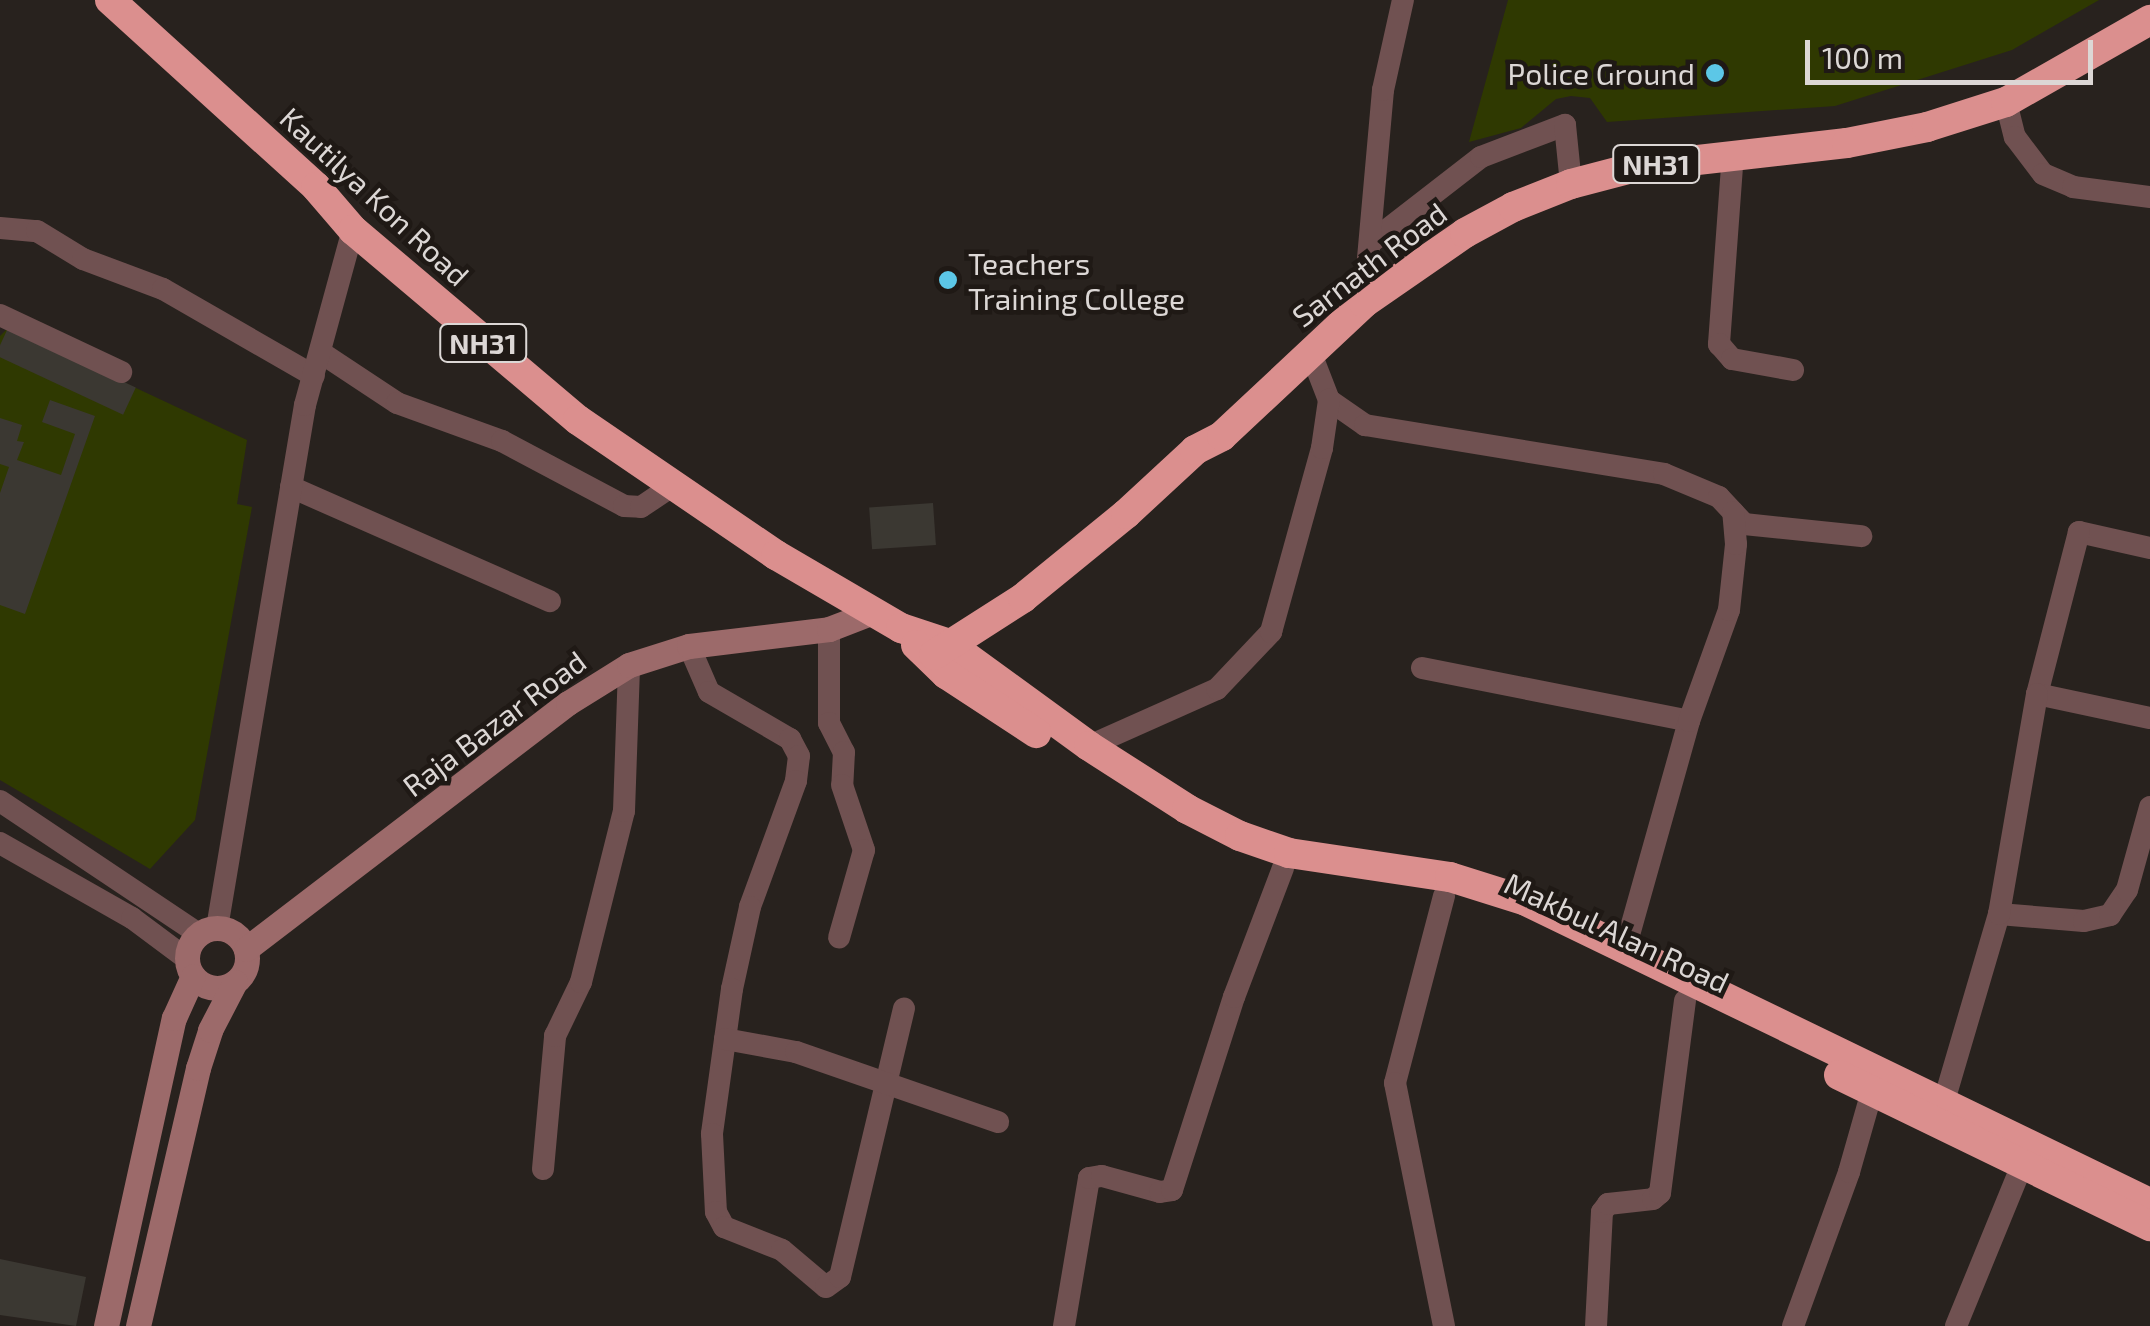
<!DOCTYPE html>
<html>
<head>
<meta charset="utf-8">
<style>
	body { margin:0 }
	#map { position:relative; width:2150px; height:1326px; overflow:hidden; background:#28221e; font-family:"Exo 2",sans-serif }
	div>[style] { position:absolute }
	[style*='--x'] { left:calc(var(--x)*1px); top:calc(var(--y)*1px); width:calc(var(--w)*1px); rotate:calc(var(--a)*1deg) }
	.green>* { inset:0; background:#2f3901 }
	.building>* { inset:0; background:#3b3832; transform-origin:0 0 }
	.street>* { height:22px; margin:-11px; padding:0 11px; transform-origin:11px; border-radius:11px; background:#705151 }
	.secondary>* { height:25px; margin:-12.5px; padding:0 12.5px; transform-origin:12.5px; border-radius:12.5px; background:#9c6a6a }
	.secondary>.ring { margin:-12.5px; padding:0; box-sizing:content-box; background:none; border:25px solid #9c6a6a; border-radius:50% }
	.highway>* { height:30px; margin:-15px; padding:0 15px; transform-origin:15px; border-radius:15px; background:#db8f8e }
	.dots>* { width:28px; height:28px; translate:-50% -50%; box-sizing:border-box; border:5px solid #1f1915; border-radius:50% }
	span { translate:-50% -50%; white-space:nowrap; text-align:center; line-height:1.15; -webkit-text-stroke:9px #1f1915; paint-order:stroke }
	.shield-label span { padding:2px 8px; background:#1f1915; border:2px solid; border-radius:8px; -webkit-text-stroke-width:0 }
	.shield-label { font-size:28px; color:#dcd7d5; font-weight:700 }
	.poi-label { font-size:30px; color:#dcd7d5 }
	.right { translate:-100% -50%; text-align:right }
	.left { translate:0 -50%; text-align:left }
	.street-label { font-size:30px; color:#dcd7d5 }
	.scale { position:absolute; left:1805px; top:40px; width:288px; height:45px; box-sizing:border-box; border:5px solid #dcd7d5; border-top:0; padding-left:12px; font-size:30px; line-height:35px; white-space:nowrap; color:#dcd7d5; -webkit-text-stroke:8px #1f1915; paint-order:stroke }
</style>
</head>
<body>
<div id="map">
	<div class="green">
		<div style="clip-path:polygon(1508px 0,2099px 0,2012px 50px,1835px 106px,1607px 122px,1590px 98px,1571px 96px,1556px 99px,1521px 128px,1469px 142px)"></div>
		<div style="clip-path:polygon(8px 328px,247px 440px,237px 504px,252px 507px,195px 820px,150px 869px,0 780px,0 336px)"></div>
	</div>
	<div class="building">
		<div style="left:8px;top:328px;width:141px;height:30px;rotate:25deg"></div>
		<div style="clip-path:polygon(50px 400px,95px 416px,25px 614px,0 605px,0 493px,9px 467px,0 464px,0 418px,22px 425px,17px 441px,24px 442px,17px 460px,61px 475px,75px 434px,42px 422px)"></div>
		<div style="left:933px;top:503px;width:42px;height:64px;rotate:86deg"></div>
		<div style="clip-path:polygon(0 1259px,86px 1277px,76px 1326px,0 1315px)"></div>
	</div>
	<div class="street">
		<div style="--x:2006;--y:102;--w:36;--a:76"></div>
		<div style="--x:2015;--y:137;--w:46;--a:52.9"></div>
		<div style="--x:2043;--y:174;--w:33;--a:23"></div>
		<div style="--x:2073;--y:187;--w:78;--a:7.4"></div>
		<div style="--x:1733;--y:153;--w:192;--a:94.2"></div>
		<div style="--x:1719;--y:344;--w:20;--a:49"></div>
		<div style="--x:1732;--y:359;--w:62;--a:10.2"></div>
		<div style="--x:0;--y:228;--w:37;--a:5"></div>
		<div style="--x:37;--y:231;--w:54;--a:31.3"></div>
		<div style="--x:83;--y:259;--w:85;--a:20.6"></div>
		<div style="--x:163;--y:289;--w:174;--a:29.9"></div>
		<div style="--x:1370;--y:243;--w:140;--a:-37.8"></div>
		<div style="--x:1481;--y:157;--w:90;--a:-20.9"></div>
		<div style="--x:1565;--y:125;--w:59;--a:84.2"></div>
		<div style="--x:1364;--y:303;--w:214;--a:-84.9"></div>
		<div style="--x:1383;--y:90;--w:92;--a:-77.5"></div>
		<div style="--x:0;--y:315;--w:134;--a:25.2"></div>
		<div style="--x:1310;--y:351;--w:53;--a:68.8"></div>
		<div style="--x:1329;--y:400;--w:44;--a:34.8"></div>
		<div style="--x:1365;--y:425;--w:303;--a:9.3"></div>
		<div style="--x:1664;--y:474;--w:60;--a:22.7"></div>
		<div style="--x:1719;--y:497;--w:37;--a:47"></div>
		<div style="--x:1744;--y:524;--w:118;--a:5.9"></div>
		<div style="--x:320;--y:352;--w:92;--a:33.5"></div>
		<div style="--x:397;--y:403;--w:112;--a:19.9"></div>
		<div style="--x:502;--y:441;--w:138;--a:28"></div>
		<div style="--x:624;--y:506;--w:17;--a:3"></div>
		<div style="--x:641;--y:507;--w:36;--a:-34"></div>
		<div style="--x:291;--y:487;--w:283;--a:23.8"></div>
		<div style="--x:2150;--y:548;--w:73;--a:-167.3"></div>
		<div style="--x:2079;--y:532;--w:167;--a:104.5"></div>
		<div style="--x:2037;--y:694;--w:116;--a:12"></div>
		<div style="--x:829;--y:629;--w:94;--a:90"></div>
		<div style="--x:829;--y:723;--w:33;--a:63"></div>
		<div style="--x:844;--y:752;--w:33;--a:93"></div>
		<div style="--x:842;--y:785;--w:69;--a:71.3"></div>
		<div style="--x:864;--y:850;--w:91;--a:105.9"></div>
		<div style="--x:689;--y:646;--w:50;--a:66.5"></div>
		<div style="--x:709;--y:692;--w:94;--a:30.1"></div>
		<div style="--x:790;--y:739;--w:19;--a:62"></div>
		<div style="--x:799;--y:756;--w:25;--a:97"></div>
		<div style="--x:796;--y:781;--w:134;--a:110.1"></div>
		<div style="--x:750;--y:907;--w:84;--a:102.4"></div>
		<div style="--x:732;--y:989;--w:146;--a:97.9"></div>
		<div style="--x:712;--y:1134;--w:78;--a:87.1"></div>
		<div style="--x:716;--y:1212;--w:17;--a:62"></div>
		<div style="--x:724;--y:1227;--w:62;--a:21.6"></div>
		<div style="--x:782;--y:1250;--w:57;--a:40.1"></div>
		<div style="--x:826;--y:1287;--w:17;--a:-36"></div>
		<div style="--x:840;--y:1277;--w:276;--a:-76.6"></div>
		<div style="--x:1422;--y:668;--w:272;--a:11.2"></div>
		<div style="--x:1089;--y:746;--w:140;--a:-24"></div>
		<div style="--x:1217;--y:689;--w:79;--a:-46.5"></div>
		<div style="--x:1271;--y:632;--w:191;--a:-74.5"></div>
		<div style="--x:1322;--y:448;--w:49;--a:-81.7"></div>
		<div style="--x:0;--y:801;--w:239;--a:33.8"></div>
		<div style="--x:0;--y:843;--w:152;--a:29.6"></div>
		<div style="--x:132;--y:918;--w:69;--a:36.7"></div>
		<div style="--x:1444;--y:896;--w:193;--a:104.7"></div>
		<div style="--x:1395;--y:1083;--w:248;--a:78.6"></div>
		<div style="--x:1999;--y:914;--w:85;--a:4.7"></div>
		<div style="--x:2084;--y:921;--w:27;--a:-13"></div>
		<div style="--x:2110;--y:915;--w:30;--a:-56"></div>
		<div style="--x:2127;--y:890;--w:86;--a:-74.5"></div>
		<div style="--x:217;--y:928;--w:530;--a:-80.45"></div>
		<div style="--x:305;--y:405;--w:181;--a:-74.7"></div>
		<div style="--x:1625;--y:949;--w:237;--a:-74.3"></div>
		<div style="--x:1689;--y:721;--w:118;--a:-70.2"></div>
		<div style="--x:1729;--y:610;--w:66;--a:-83.9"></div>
		<div style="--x:1736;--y:544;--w:32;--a:-95"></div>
		<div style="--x:725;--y:1039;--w:72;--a:10.4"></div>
		<div style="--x:796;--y:1052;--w:214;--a:19.1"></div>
		<div style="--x:1944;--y:1101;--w:195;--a:-73.6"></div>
		<div style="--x:1999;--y:914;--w:223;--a:-80.2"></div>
		<div style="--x:543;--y:1169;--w:134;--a:-84.8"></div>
		<div style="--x:555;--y:1036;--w:60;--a:-64.3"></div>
		<div style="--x:581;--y:982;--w:176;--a:-75.9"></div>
		<div style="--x:624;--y:811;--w:146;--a:-88"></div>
		<div style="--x:1064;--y:1326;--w:150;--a:-80.4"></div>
		<div style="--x:1089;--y:1178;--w:13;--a:-9"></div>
		<div style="--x:1102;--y:1176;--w:60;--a:15.4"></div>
		<div style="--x:1160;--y:1192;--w:12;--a:-9"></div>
		<div style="--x:1172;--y:1190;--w:203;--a:-72.2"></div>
		<div style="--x:1234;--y:997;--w:138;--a:-69.2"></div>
		<div style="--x:1596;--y:1326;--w:114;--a:-87"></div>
		<div style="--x:1602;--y:1212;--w:10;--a:-53"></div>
		<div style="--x:1608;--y:1204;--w:45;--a:-6.3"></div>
		<div style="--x:1653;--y:1199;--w:9;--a:-41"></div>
		<div style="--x:1660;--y:1193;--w:194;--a:-82.6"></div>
		<div style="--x:1793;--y:1326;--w:164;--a:-70"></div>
		<div style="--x:1849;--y:1172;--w:84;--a:-74.1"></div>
		<div style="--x:1956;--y:1326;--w:174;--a:-67.7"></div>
	</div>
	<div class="secondary">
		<div class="ring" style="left:187px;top:928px;width:35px;height:35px"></div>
		<div style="--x:246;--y:949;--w:405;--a:-37.4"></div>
		<div style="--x:568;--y:703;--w:72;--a:-31.9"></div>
		<div style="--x:629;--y:665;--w:63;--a:-17.6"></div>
		<div style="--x:689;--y:646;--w:141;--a:-6.9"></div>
		<div style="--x:829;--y:629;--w:47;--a:-21.1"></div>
		<div style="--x:106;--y:1326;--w:315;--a:-77.6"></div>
		<div style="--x:174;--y:1018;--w:46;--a:-65.7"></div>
		<div style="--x:138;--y:1326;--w:265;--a:-76.9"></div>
		<div style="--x:198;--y:1068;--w:40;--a:-72"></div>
		<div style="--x:210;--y:1030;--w:54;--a:-62.5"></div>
	</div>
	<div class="highway">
		<div style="--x:110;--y:0;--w:278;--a:42.2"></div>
		<div style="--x:316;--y:187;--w:57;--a:49.3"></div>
		<div style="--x:353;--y:230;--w:294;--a:40.2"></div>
		<div style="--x:578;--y:420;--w:240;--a:34.3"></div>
		<div style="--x:776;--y:555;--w:145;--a:30.3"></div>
		<div style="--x:901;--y:628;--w:51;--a:18.4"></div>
		<div style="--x:949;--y:644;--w:173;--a:36.1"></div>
		<div style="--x:1089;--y:746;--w:117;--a:32.7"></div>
		<div style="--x:1187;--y:809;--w:59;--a:27"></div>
		<div style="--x:1240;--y:836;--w:52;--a:19.1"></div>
		<div style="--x:1289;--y:853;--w:163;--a:8.5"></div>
		<div style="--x:1450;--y:877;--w:80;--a:17.5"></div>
		<div style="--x:1526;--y:901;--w:693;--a:25.83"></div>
		<div style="--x:916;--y:645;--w:42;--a:44"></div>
		<div style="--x:946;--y:674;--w:108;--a:33.2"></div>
		<div style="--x:934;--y:655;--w:106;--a:-32.6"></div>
		<div style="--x:1023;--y:598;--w:133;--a:-39.2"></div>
		<div style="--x:1126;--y:514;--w:94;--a:-42.8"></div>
		<div style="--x:1195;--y:450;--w:30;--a:-27"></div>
		<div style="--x:1222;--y:436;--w:195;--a:-43.1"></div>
		<div style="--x:1364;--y:303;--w:123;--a:-34.7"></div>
		<div style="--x:1465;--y:233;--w:55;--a:-28.4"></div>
		<div style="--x:1513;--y:207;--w:62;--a:-21.6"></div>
		<div style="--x:1571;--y:184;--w:67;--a:-14.7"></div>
		<div style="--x:1636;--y:167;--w:212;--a:-6.5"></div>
		<div style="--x:1847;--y:143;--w:82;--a:-11.3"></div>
		<div style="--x:1927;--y:127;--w:83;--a:-17.6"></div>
		<div style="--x:2006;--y:102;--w:166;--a:-29.7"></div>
		<div style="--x:1839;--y:1075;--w:346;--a:25.9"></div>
	</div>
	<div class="dots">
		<div style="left:1715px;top:73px;background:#5cc7e7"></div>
		<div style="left:948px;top:280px;background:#5cc7e7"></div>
	</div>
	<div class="shield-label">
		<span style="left:1656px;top:164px">NH31</span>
		<span style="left:483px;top:343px">NH31</span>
	</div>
	<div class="poi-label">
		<span class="right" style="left:1695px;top:73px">Police Ground</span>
		<span class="left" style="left:968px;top:280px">Teachers<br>Training College</span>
	</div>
	<div class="street-label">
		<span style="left:375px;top:196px;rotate:43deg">Kautilya Kon Road</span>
		<span style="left:1369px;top:264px;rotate:-37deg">Sarnath Road</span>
		<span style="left:494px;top:723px;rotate:-37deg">Raja Bazar Road</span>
		<span style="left:1617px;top:932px;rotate:25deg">Makbul Alan Road</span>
	</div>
	<div class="scale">100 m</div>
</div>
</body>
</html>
